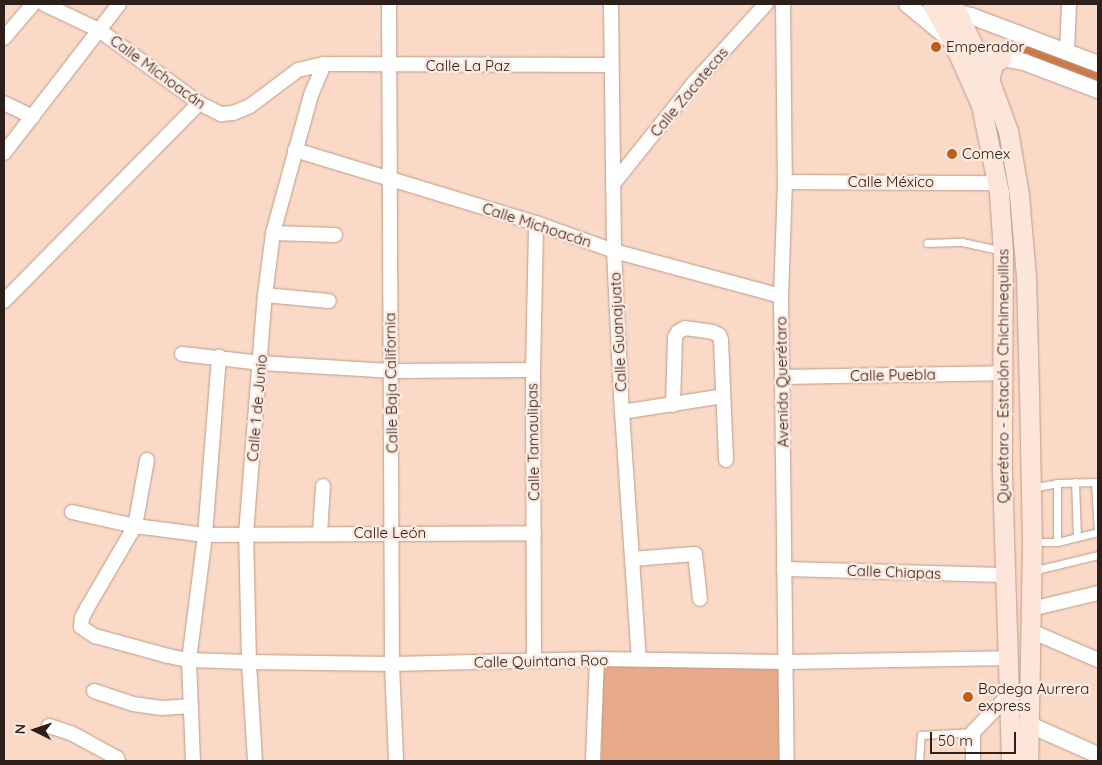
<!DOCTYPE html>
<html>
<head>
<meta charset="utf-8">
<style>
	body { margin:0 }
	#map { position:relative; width:1102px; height:765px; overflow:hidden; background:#fbd9c7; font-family:Quicksand,sans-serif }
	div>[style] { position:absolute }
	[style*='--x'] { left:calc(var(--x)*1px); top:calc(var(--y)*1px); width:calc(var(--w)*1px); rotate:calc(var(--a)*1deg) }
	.green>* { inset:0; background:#e8ab89; transform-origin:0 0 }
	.canal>* { height:12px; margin:-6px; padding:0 6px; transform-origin:6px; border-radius:6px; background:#ce7846 }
	.roads { filter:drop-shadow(0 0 1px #bb9c8b) drop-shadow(0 0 1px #bb9c8b) }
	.service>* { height:7px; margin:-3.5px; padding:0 3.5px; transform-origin:3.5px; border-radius:3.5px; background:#fff }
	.minor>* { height:14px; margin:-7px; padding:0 7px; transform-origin:7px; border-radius:7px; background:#fff }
	.tertiary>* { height:16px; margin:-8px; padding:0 8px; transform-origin:8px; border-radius:8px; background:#fff }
	.secondary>* { height:19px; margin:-9.5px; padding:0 9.5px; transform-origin:9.5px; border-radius:9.5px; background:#fde6d9 }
	.dots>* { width:14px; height:14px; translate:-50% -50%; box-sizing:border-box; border:2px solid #fee9df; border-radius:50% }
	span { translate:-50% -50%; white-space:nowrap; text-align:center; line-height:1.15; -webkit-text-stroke:5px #fee9df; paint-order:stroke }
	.poi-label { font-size:15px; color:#2d201a }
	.left { translate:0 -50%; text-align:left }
	.street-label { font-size:15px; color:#2d201a }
	.frame { position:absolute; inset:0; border:5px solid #2d201a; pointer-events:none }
	.north { position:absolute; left:10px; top:705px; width:50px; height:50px; -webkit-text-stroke:4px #fee9df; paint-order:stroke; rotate:274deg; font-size:14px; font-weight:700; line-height:20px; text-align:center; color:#2d201a }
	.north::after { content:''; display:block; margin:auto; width:18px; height:22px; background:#2d201a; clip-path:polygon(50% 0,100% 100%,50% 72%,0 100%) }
	.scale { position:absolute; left:930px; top:732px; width:86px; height:22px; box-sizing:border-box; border:2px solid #2d201a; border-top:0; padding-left:6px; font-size:15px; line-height:18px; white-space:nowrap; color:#2d201a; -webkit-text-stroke:4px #fee9df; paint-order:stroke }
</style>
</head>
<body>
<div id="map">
	<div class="green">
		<div style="left:603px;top:662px;width:181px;height:99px;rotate:1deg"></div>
	</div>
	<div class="canal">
		<div style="--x:1030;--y:52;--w:72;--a:20.2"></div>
	</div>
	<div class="roads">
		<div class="service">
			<div style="--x:927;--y:243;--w:35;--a:-2"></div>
			<div style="--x:962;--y:242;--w:42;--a:12.4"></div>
			<div style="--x:1075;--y:482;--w:55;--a:87.9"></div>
			<div style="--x:1095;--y:482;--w:51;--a:86.6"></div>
			<div style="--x:1057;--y:483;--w:59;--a:90"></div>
			<div style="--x:1032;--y:488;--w:25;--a:-11"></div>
			<div style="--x:1057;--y:483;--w:41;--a:-1.4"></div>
			<div style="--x:1032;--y:542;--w:25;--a:0"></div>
			<div style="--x:1057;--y:542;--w:42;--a:-13.7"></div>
			<div style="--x:1032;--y:571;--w:68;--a:-13.6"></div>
			<div style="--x:919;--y:761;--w:26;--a:-86"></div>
			<div style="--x:921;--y:735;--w:52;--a:-3.3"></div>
		</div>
		<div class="minor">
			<div style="--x:44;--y:4;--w:61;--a:25.3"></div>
			<div style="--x:99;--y:30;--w:124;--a:36.1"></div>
			<div style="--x:199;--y:103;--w:25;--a:27"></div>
			<div style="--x:221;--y:114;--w:12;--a:-5"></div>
			<div style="--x:233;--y:113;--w:18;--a:-22"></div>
			<div style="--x:250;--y:106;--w:60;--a:-36.9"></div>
			<div style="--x:298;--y:70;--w:27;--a:-13"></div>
			<div style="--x:324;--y:64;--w:287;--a:0.2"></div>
			<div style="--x:389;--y:4;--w:660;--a:89.74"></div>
			<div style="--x:392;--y:664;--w:97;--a:87.6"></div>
			<div style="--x:611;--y:4;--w:247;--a:89.3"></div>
			<div style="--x:614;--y:251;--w:161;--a:87.2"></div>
			<div style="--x:622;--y:412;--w:248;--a:86.1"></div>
			<div style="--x:783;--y:4;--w:178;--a:89.4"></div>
			<div style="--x:785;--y:182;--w:114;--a:92"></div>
			<div style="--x:781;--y:296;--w:465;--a:89.3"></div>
			<div style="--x:4;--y:38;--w:45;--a:-49.5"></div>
			<div style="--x:1067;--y:52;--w:48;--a:-87.6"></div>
			<div style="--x:4;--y:103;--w:32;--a:26"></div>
			<div style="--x:295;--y:150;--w:252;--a:16.9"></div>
			<div style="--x:536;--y:223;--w:83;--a:19.7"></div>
			<div style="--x:614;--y:251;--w:173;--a:15.1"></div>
			<div style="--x:4;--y:153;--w:188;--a:-52.3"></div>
			<div style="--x:785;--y:182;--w:212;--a:0.3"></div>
			<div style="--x:614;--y:183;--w:127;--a:-51.4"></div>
			<div style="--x:693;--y:84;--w:108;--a:-47.6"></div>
			<div style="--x:273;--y:233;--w:62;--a:1.8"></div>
			<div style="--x:265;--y:295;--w:64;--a:5.4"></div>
			<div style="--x:4;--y:301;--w:278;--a:-45.4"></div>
			<div style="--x:182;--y:354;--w:80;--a:6.5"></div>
			<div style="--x:261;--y:363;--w:129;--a:3.5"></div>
			<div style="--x:390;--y:371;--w:143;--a:-0.4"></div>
			<div style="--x:783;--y:377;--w:221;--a:-1"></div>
			<div style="--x:673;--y:405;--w:68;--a:-88.3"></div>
			<div style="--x:675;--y:337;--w:6;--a:-59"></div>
			<div style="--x:678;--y:332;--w:8;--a:-30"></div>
			<div style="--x:685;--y:328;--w:28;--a:8"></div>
			<div style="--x:713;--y:332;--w:7;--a:27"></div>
			<div style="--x:719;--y:335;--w:5;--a:68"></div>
			<div style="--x:721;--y:340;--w:120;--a:87.6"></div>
			<div style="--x:622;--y:412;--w:102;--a:-9"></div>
			<div style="--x:147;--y:460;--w:67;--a:100.3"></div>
			<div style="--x:135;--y:526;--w:95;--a:120.3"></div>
			<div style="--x:87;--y:608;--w:11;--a:117"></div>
			<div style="--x:82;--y:618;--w:9;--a:96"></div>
			<div style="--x:81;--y:627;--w:17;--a:33"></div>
			<div style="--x:95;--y:636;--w:76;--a:15.3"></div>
			<div style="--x:168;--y:656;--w:21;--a:11"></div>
			<div style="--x:189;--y:660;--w:60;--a:1.9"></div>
			<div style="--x:249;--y:662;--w:143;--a:0.8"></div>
			<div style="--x:392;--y:664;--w:205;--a:-1.4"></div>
			<div style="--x:597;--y:659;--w:189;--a:0.9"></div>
			<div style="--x:786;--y:662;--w:222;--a:-1"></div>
			<div style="--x:72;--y:512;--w:65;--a:12.5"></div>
			<div style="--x:135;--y:526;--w:71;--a:7.3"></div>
			<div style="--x:205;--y:535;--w:329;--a:-0.3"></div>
			<div style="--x:320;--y:533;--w:47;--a:-86.3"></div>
			<div style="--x:632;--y:559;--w:63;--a:-4.5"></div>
			<div style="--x:695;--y:554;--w:45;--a:83.7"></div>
			<div style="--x:784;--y:569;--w:221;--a:1.6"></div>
			<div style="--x:1031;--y:609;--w:69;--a:-13.4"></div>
			<div style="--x:1031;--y:631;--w:73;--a:23.4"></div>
			<div style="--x:534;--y:661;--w:291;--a:-90.2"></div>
			<div style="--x:533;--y:370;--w:147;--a:-88.8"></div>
			<div style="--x:94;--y:691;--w:41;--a:18.4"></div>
			<div style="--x:133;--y:704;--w:29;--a:8"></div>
			<div style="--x:162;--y:708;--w:29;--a:-4"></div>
			<div style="--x:49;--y:726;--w:23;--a:18"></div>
			<div style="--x:71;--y:733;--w:52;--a:28.5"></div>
			<div style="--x:117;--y:758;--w:3;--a:72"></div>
			<div style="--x:193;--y:761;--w:101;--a:-92.3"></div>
			<div style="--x:189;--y:660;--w:126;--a:-82.7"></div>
			<div style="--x:205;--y:535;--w:179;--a:-85.5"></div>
			<div style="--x:255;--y:761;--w:99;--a:-93.5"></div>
			<div style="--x:249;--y:662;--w:128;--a:-91.3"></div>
			<div style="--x:246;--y:534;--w:240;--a:-85.5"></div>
			<div style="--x:265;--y:295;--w:63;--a:-82.6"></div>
			<div style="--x:273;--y:233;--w:143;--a:-74.6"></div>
			<div style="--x:311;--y:95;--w:34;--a:-67"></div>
			<div style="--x:593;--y:761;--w:102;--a:-87.8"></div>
			<div style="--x:973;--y:761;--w:29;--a:-90"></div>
			<div style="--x:973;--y:732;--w:53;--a:-45.8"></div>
		</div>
		<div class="tertiary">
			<div style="--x:907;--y:4;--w:60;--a:39.6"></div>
			<div style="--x:953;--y:42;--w:52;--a:18.1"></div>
			<div style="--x:1002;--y:58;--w:22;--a:10"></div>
			<div style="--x:1024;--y:62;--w:79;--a:20.7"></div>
			<div style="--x:948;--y:10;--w:24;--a:15"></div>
			<div style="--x:971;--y:16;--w:136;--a:20.7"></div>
			<div style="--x:1028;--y:724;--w:77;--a:23.9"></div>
		</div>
		<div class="secondary">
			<div style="--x:932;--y:4;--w:43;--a:61.1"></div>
			<div style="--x:953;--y:42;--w:69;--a:66"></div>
			<div style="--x:981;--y:105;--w:90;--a:78.4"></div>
			<div style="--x:999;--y:193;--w:58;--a:86.1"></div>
			<div style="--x:1003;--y:251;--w:222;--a:90.3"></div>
			<div style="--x:1002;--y:473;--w:288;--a:88.2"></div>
			<div style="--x:953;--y:4;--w:83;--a:64.4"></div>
			<div style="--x:989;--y:79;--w:55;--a:69.9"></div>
			<div style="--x:1008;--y:131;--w:65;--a:80.2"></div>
			<div style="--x:1019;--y:195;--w:82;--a:85.1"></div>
			<div style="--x:1026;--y:277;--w:112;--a:88.5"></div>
			<div style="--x:1029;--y:389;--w:153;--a:88.9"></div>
			<div style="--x:1032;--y:542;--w:219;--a:91"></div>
			<div style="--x:989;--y:79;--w:17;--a:-73"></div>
			<div style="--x:994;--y:63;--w:9;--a:-32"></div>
		</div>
	</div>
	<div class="dots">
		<div style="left:936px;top:47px;background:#be5e1b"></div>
		<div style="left:952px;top:154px;background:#be5e1b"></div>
		<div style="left:968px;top:697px;background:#be5e1b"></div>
	</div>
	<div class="poi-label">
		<span class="left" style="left:946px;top:47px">Emperador</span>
		<span class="left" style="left:962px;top:154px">Comex</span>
		<span class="left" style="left:978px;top:697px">Bodega Aurrera<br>express</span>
	</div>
	<div class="street-label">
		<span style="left:468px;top:66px">Calle La Paz</span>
		<span style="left:158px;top:72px;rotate:36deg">Calle Michoacán</span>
		<span style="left:689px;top:92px;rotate:-50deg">Calle Zacatecas</span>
		<span style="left:891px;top:182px">Calle México</span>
		<span style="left:537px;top:225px;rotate:18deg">Calle Michoacán</span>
		<span style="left:618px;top:332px;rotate:-93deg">Calle Guanajuato</span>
		<span style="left:893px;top:375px;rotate:-1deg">Calle Puebla</span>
		<span style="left:1003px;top:376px;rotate:-90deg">Querétaro - Estación Chichimequillas</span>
		<span style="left:782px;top:382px;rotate:-91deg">Avenida Querétaro</span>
		<span style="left:391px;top:383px;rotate:-91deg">Calle Baja California</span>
		<span style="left:257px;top:408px;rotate:-85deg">Calle 1 de Junio</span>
		<span style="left:533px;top:442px;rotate:-91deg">Calle Tamaulipas</span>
		<span style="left:390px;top:533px">Calle León</span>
		<span style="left:894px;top:572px;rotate:2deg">Calle Chiapas</span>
		<span style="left:541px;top:661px;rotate:-1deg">Calle Quintana Roo</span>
	</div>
	<div class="frame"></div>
	<div class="north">N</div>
	<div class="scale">50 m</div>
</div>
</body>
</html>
